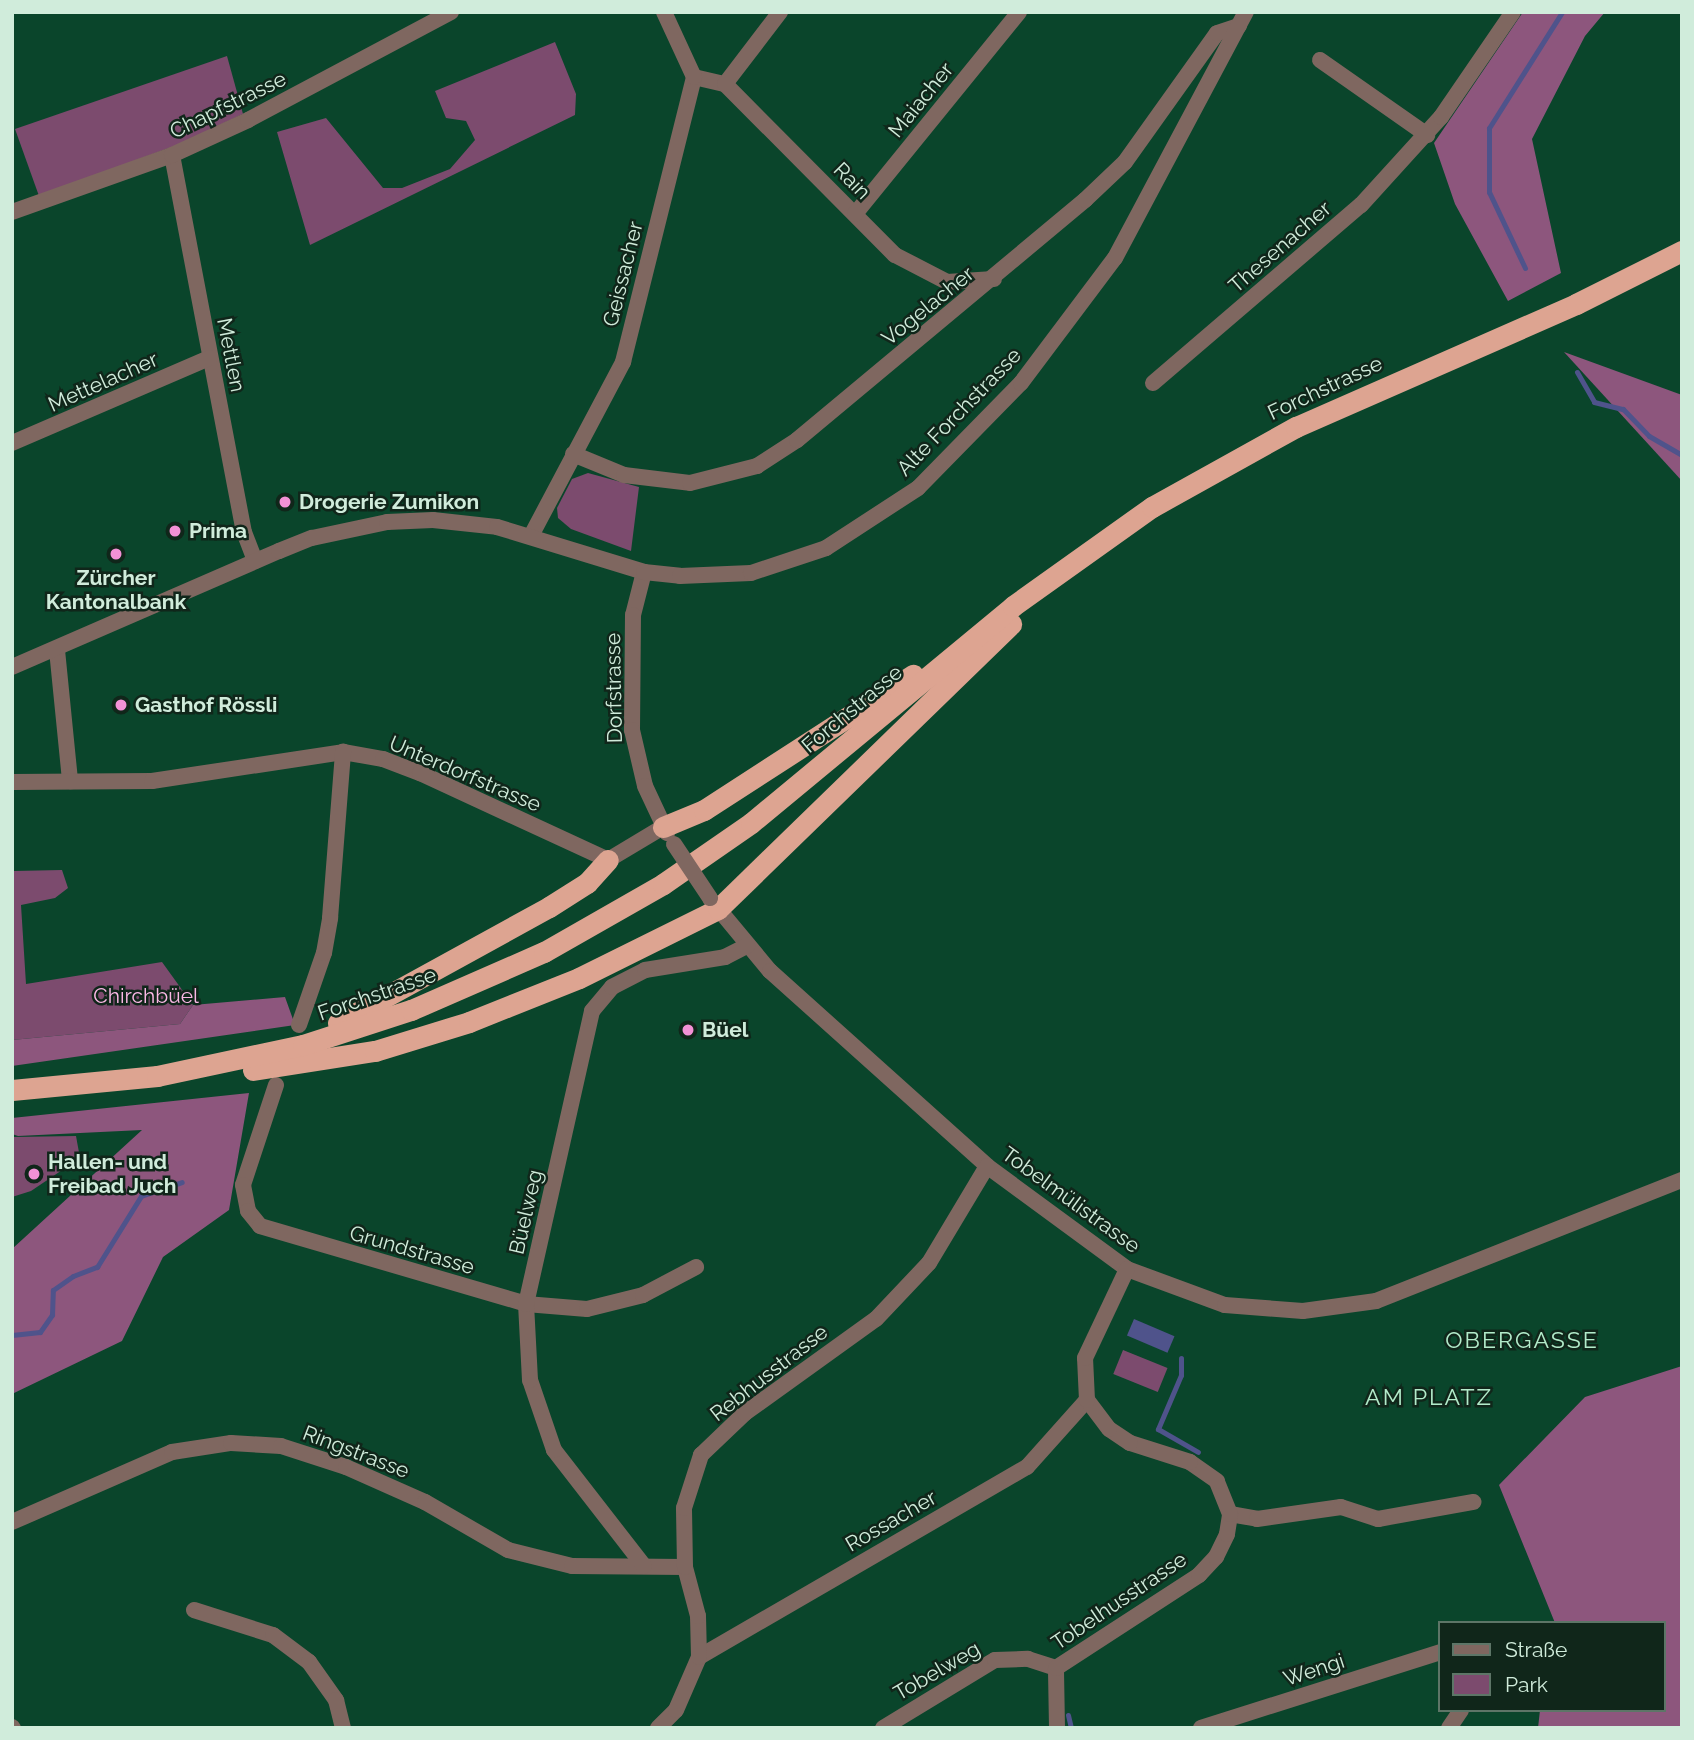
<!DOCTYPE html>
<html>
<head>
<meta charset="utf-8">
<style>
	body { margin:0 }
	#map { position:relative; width:1694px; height:1740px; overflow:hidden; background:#0a452b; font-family:Raleway,sans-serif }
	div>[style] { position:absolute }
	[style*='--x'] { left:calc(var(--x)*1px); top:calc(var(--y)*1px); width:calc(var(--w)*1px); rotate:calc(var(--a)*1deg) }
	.green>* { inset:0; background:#7c4b6e; transform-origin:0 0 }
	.forest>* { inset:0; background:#8d567d }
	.water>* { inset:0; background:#4f538b; transform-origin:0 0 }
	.stream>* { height:5px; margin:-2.5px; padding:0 2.5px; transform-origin:2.5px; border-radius:2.5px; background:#4f538b }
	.minor>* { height:16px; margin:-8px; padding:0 8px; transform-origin:8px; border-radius:8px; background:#7f6760 }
	.highway>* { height:21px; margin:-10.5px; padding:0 10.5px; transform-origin:10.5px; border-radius:10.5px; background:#dda491 }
	.minor-bridge>* { height:16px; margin:-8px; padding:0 8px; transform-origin:8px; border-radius:8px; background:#7f6760 }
	.dots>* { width:19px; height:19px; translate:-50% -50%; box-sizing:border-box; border:4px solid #10261a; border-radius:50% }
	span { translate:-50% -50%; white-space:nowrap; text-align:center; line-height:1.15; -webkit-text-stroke:5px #10261a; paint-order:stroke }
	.street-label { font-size:21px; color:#d0ecdb }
	.poi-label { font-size:21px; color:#d0ecdb; font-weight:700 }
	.left { translate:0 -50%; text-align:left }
	.park-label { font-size:21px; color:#fbb8e6 }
	.neighbourhood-label { font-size:23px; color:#b2ebca; letter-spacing:2px }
	.frame { position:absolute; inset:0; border:14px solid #d0ecdb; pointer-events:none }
	.legend { position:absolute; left:1438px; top:1621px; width:228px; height:91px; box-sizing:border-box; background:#10261a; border:2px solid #5d7567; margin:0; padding:9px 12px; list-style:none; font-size:21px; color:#d0ecdb }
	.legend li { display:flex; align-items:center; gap:14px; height:35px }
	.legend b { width:35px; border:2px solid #5d7567 }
</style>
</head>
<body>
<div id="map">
	<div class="green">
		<div style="clip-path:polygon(555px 42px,576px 94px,575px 115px,310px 245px,277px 132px,326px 118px,383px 188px,402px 188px,450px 169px,475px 140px,466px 121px,446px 118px,435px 91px)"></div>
		<div style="clip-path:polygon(227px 56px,243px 114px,180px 144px,39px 196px,15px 129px)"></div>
		<div style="clip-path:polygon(588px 473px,639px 487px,631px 551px,571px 529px,558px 518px,557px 508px,572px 479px)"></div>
		<div style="clip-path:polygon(62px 870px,68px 888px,55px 898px,21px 905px,26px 984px,162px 962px,193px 1005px,180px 1024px,12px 1040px,14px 871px)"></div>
		<div style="clip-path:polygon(76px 1136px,80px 1158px,31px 1191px,12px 1197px,12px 1137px)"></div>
		<div style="left:1123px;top:1350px;width:48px;height:26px;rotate:22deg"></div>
	</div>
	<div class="forest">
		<div style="clip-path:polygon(1523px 12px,1605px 12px,1585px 36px,1532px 139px,1561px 273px,1508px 301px,1455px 204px,1434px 143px)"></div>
		<div style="clip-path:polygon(1564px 352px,1682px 395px,1682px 481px)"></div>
		<div style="clip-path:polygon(285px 997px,295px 1025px,12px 1066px,12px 1040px,180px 1024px,193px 1005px)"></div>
		<div style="clip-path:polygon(249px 1093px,229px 1210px,163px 1257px,122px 1341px,12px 1394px,12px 1249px,142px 1130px,18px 1136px,12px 1134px,12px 1118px)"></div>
		<div style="clip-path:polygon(1682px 1366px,1682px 1728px,1538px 1728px,1540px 1710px,1664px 1710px,1664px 1623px,1555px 1623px,1499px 1485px,1585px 1397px)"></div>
	</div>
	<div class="water">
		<div style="left:1134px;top:1319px;width:44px;height:18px;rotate:23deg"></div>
	</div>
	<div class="stream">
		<div style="--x:1525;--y:268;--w:84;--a:-115.3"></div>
		<div style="--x:1489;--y:192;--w:64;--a:-90"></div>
		<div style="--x:1489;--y:128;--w:137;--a:-57.8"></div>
		<div style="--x:1577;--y:372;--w:34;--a:60"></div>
		<div style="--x:1594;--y:402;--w:30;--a:14"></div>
		<div style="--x:1623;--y:409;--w:37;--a:46"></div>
		<div style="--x:1649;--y:436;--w:38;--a:30"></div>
		<div style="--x:12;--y:1335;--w:28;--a:-6"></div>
		<div style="--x:40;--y:1332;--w:21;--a:-55"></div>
		<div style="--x:52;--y:1315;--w:25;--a:-88"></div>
		<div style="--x:53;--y:1290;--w:24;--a:-35"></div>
		<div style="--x:73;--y:1276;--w:26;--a:-21"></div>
		<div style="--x:97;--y:1267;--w:84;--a:-58.2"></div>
		<div style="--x:141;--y:1196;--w:43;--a:-18.9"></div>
		<div style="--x:1181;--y:1358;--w:17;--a:90"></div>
		<div style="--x:1181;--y:1375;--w:59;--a:113.1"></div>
		<div style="--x:1158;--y:1429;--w:46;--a:29.9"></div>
		<div style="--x:1068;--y:1715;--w:13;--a:77"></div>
	</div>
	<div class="minor">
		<div style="--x:1320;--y:60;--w:131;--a:35"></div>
		<div style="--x:694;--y:77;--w:32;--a:13"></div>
		<div style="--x:725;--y:84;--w:241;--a:45.2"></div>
		<div style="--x:895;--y:255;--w:59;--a:27.4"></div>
		<div style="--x:947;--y:282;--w:47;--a:-3.7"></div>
		<div style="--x:725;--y:84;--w:91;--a:-52.6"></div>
		<div style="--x:172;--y:155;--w:384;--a:79.2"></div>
		<div style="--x:244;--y:532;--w:31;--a:69"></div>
		<div style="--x:12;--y:212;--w:170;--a:-19.6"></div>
		<div style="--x:172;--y:155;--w:84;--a:-24.7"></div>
		<div style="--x:248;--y:120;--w:230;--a:-28"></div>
		<div style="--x:855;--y:214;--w:260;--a:-50.9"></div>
		<div style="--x:1153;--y:383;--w:274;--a:-40.6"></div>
		<div style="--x:1361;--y:205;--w:119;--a:-47.7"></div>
		<div style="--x:1441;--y:117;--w:127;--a:-55.6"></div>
		<div style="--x:12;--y:443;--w:215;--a:-23.3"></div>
		<div style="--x:573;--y:454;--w:55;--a:22.4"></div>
		<div style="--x:624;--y:475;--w:66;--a:6.9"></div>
		<div style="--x:690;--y:483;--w:69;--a:-14.2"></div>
		<div style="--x:757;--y:466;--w:48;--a:-33"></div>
		<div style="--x:797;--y:440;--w:375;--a:-39.8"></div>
		<div style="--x:1085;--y:200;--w:55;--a:-43.5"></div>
		<div style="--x:1125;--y:162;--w:158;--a:-54.5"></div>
		<div style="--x:1217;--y:33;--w:23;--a:-18"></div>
		<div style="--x:532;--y:534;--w:195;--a:-62.1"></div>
		<div style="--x:623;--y:362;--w:294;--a:-76"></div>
		<div style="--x:694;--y:77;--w:72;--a:-114.8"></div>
		<div style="--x:644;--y:572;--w:44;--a:104.3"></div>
		<div style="--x:633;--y:615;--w:115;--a:90.5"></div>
		<div style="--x:632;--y:730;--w:57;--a:76.9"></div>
		<div style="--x:645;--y:786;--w:52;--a:64.9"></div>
		<div style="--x:57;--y:650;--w:132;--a:84.3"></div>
		<div style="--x:12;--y:667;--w:291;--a:-23.5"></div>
		<div style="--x:279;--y:551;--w:35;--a:-22"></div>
		<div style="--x:312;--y:538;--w:77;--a:-12"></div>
		<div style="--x:387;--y:522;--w:46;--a:-2.5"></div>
		<div style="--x:433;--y:520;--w:64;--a:6.2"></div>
		<div style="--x:497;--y:527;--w:154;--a:17"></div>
		<div style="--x:644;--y:572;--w:36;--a:6"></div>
		<div style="--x:680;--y:576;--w:71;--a:-2.4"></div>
		<div style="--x:751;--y:573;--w:79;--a:-18.4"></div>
		<div style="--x:826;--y:548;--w:110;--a:-33.1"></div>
		<div style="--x:918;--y:488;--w:147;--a:-45.6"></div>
		<div style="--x:1021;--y:383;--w:156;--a:-53.1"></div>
		<div style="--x:1115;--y:258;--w:279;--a:-62"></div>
		<div style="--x:12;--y:782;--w:140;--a:-0.4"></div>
		<div style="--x:152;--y:781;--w:193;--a:-8.6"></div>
		<div style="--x:343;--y:752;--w:41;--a:9.9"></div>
		<div style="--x:383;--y:759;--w:40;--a:21"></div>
		<div style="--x:420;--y:773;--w:207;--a:24.8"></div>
		<div style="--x:608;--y:860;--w:64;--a:-31"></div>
		<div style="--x:711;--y:900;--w:92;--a:50.3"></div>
		<div style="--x:770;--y:971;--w:292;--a:41.9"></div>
		<div style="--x:987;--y:1166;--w:174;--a:36.3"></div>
		<div style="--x:1127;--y:1269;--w:104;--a:20.2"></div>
		<div style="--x:1225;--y:1305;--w:78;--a:4.4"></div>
		<div style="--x:1303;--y:1311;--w:74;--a:-7.8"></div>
		<div style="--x:1376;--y:1301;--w:329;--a:-21.6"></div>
		<div style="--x:299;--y:1025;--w:76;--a:-70.9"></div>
		<div style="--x:324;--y:953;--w:36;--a:-80"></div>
		<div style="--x:330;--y:918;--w:167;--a:-85.5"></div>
		<div style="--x:276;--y:1085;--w:105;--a:108.3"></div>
		<div style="--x:243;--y:1185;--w:26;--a:79"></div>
		<div style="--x:248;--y:1211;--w:19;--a:51"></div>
		<div style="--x:260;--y:1226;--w:277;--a:16.3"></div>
		<div style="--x:526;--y:1304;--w:61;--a:4.7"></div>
		<div style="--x:587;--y:1309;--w:58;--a:-14"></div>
		<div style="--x:643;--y:1295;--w:60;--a:-27.8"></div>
		<div style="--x:1230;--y:1514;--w:27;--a:10"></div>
		<div style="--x:1257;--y:1519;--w:85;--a:-8.1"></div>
		<div style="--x:1341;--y:1507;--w:39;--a:18"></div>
		<div style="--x:1378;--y:1519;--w:97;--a:-10.1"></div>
		<div style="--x:12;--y:1522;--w:175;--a:-23.6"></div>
		<div style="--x:172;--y:1452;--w:60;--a:-8.7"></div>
		<div style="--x:231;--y:1443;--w:50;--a:3.4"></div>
		<div style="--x:281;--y:1446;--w:68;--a:17.9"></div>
		<div style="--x:346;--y:1467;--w:86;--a:23.9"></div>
		<div style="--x:425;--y:1502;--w:96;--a:30"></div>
		<div style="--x:508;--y:1550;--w:66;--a:14"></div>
		<div style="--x:572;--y:1566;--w:113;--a:0.5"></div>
		<div style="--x:644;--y:1566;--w:147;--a:-127.8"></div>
		<div style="--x:554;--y:1450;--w:74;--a:-108.9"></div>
		<div style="--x:530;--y:1380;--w:76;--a:-93"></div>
		<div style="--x:526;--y:1304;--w:300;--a:-77.3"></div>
		<div style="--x:592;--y:1011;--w:31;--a:-50"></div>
		<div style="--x:612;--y:987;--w:37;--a:-27"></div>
		<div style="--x:645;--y:970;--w:81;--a:-9.2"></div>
		<div style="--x:725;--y:957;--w:25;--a:-27"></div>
		<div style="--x:194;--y:1610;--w:83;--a:17.6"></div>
		<div style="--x:273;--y:1635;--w:45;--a:36.9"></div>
		<div style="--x:309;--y:1662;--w:47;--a:54.6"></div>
		<div style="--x:336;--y:1700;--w:29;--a:76"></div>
		<div style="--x:699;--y:1657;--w:379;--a:-30.1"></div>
		<div style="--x:1027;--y:1467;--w:90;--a:-48.2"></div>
		<div style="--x:12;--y:1727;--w:1;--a:45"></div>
		<div style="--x:658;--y:1728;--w:25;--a:-45"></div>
		<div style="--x:676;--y:1710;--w:58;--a:-66.5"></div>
		<div style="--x:699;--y:1657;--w:41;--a:-91.4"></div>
		<div style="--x:698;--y:1616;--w:51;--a:-104.9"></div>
		<div style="--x:685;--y:1567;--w:59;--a:-91"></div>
		<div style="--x:684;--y:1508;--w:56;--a:-72.2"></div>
		<div style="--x:701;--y:1455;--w:61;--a:-43.7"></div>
		<div style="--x:745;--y:1413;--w:161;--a:-35.7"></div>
		<div style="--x:876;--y:1319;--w:77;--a:-46.6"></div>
		<div style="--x:929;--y:1263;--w:113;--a:-59.1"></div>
		<div style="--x:883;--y:1728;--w:131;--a:-31.3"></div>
		<div style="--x:995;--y:1660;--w:33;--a:-2"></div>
		<div style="--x:1028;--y:1659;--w:29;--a:18"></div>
		<div style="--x:1057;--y:1728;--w:60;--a:-91"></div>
		<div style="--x:1056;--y:1668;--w:171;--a:-33"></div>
		<div style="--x:1199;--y:1575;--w:25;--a:-47"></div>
		<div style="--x:1216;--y:1557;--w:25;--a:-64"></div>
		<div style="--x:1227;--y:1534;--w:20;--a:-81"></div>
		<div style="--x:1230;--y:1514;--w:35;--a:-112"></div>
		<div style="--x:1217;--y:1481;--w:33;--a:-145"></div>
		<div style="--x:1190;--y:1462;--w:63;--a:-162.4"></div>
		<div style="--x:1130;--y:1443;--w:25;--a:-146"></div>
		<div style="--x:1109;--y:1429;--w:36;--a:-127"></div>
		<div style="--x:1087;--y:1400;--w:42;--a:-92.7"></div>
		<div style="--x:1085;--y:1358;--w:98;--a:-64.7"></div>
		<div style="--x:1201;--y:1728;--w:251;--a:-17.6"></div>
		<div style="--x:1449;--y:1728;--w:22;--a:-56"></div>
	</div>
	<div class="highway">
		<div style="--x:663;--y:827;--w:44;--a:-22.5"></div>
		<div style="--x:704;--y:810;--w:249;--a:-32.9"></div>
		<div style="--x:338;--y:1023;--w:241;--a:-28.8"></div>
		<div style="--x:549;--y:907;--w:45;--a:-32.3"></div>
		<div style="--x:587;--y:883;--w:31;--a:-48"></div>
		<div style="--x:253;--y:1070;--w:123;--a:-8.9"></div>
		<div style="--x:375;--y:1051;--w:98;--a:-17.1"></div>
		<div style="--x:469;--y:1022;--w:118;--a:-21.8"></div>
		<div style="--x:579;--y:978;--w:155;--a:-26.4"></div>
		<div style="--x:718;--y:909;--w:409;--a:-44.2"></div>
		<div style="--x:12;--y:1090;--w:146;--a:-5.5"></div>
		<div style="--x:157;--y:1076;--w:149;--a:-12"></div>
		<div style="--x:303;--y:1045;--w:114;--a:-18"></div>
		<div style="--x:411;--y:1010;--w:145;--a:-23.6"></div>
		<div style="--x:544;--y:952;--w:137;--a:-29.7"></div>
		<div style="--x:663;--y:884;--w:107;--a:-34.7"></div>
		<div style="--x:751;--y:823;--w:340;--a:-39.6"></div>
		<div style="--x:1013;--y:606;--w:171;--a:-35.5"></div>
		<div style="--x:1152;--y:507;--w:165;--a:-29.1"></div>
		<div style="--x:1296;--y:427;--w:306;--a:-23.7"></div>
		<div style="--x:1576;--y:304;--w:119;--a:-26.6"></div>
	</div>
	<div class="minor-bridge">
		<div style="--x:674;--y:844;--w:65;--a:56.3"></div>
	</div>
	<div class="dots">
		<div style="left:285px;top:502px;background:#f391d6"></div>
		<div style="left:175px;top:531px;background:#f391d6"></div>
		<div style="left:116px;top:554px;background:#f391d6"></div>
		<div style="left:121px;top:705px;background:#f391d6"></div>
		<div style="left:688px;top:1030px;background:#f391d6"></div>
		<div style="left:34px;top:1174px;background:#f391d6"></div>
	</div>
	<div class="street-label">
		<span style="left:921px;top:100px;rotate:-51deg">Maiacher</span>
		<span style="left:228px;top:105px;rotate:-26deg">Chapfstrasse</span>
		<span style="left:852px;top:181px;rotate:45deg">Rain</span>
		<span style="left:1280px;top:247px;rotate:-41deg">Thesenacher</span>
		<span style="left:623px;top:274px;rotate:-76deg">Geissacher</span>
		<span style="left:928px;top:306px;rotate:-39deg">Vogelacher</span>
		<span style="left:231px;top:355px;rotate:79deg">Mettlen</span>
		<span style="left:103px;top:382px;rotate:-24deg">Mettelacher</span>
		<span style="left:1325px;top:388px;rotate:-25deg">Forchstrasse</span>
		<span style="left:959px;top:412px;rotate:-46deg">Alte Forchstrasse</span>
		<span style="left:614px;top:688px;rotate:-91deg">Dorfstrasse</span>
		<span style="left:852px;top:709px;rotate:-40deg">Forchstrasse</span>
		<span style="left:465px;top:774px;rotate:23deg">Unterdorfstrasse</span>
		<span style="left:377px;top:994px;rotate:-19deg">Forchstrasse</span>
		<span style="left:1071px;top:1200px;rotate:36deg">Tobelmülistrasse</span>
		<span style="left:526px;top:1212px;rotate:-77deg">Büelweg</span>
		<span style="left:412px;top:1250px;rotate:16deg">Grundstrasse</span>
		<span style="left:769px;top:1373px;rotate:-38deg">Rebhusstrasse</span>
		<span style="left:356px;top:1452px;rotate:21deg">Ringstrasse</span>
		<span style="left:891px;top:1521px;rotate:-30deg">Rossacher</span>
		<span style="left:1119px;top:1601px;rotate:-34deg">Tobelhusstrasse</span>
		<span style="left:1314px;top:1670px;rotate:-18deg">Wengi</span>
		<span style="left:937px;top:1671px;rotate:-30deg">Tobelweg</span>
	</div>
	<div class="poi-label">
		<span class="left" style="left:299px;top:502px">Drogerie Zumikon</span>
		<span class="left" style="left:189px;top:531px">Prima</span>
		<span style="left:116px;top:590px">Zürcher<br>Kantonalbank</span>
		<span class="left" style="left:135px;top:705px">Gasthof Rössli</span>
		<span class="left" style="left:702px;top:1030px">Büel</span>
		<span class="left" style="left:48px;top:1174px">Hallen- und<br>Freibad Juch</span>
	</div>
	<div class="park-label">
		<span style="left:146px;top:996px">Chirchbüel</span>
	</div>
	<div class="neighbourhood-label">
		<span style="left:1522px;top:1340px">OBERGASSE</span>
		<span style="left:1429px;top:1397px">AM PLATZ</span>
	</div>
	<div class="frame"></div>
	<ul class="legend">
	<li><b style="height:9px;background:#7f6760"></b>Straße</li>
	<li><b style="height:19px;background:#7c4b6e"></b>Park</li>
	</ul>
</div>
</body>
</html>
